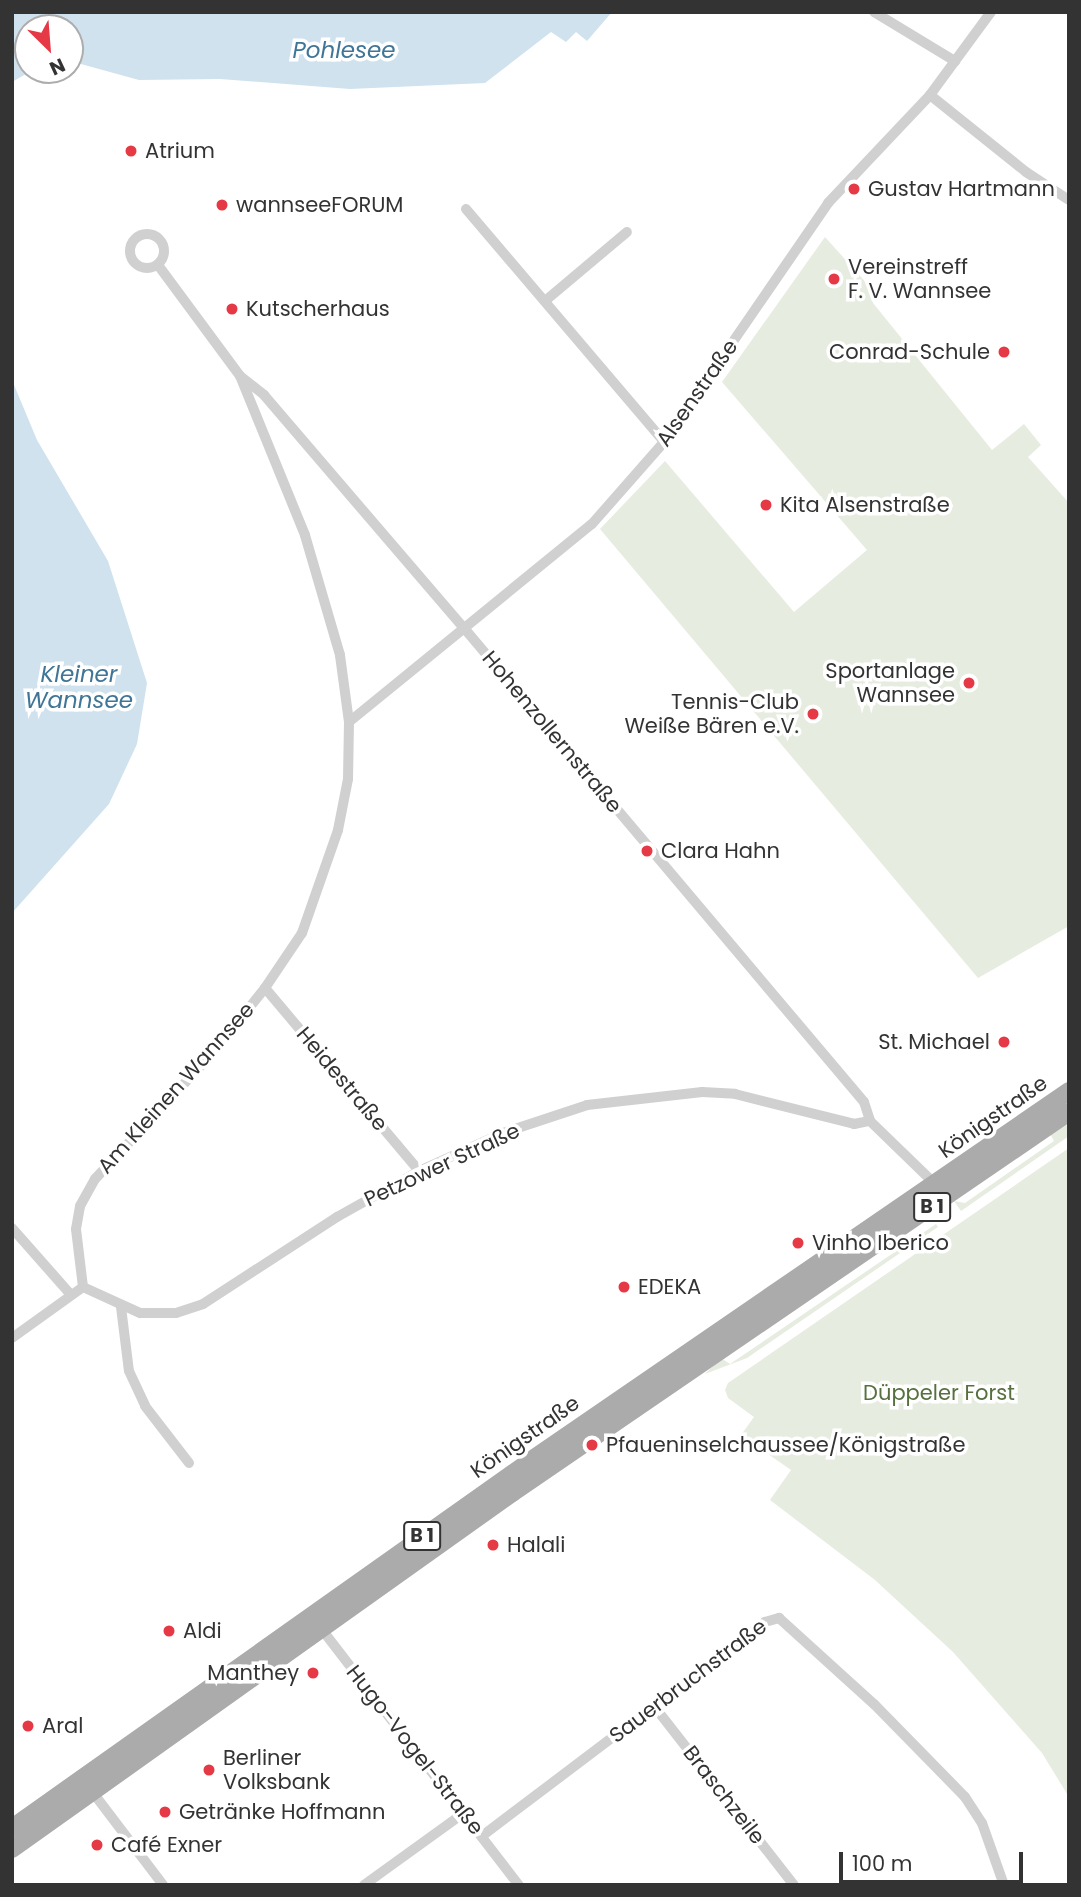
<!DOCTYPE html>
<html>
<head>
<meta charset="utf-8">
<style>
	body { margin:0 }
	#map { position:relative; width:1081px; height:1897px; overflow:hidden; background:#fff; font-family:Poppins,sans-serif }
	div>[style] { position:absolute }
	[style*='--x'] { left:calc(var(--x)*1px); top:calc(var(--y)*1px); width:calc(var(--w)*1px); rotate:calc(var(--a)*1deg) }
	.green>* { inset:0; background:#e6ecdf }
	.water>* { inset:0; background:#cfe2ee }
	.minor>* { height:10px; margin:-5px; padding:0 5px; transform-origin:5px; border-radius:5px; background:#d0d0d0 }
	.minor>.ring { margin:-5px; padding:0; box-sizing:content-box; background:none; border:10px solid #d0d0d0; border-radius:50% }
	.primary>* { height:18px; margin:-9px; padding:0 9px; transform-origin:9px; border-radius:9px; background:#ababab }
	.dots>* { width:19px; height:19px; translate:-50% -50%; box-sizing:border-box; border:4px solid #fff; border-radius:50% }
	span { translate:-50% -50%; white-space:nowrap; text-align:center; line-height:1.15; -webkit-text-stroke:7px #fff; paint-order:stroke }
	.shield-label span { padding:2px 5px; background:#fff; border:2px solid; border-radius:5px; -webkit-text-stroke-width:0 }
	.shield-label { font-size:19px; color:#333; font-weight:700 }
	.poi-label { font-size:21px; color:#333 }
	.left { translate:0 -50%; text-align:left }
	.right { translate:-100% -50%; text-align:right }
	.street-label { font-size:21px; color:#333 }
	.park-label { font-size:21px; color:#56703f }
	.water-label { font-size:23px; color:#3f7597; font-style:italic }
	.frame { position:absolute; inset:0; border:14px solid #333; pointer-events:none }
	.north { position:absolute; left:14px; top:14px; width:70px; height:70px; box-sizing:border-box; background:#fff; border:2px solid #adadad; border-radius:50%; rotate:155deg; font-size:19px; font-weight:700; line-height:28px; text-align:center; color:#333 }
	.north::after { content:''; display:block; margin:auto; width:24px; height:32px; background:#e63946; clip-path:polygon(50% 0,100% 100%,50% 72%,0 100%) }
	.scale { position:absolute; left:839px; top:1852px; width:184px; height:32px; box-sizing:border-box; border:4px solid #333; border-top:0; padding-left:9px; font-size:21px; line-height:24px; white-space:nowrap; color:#333; -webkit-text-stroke:5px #fff; paint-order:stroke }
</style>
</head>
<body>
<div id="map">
	<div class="green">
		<div style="clip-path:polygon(825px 237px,870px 287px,873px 303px,992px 450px,1024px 424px,1041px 445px,1028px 457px,1069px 503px,1069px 926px,978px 978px,600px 529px,665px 461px,794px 612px,867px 550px,722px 382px)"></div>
		<div style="clip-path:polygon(1069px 1123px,1069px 1136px,961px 1211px,954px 1201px,965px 1203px,1054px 1141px,1049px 1132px)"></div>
		<div style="clip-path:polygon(1069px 1148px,1069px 1797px,1042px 1753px,953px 1652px,875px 1580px,770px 1500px,791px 1470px,741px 1435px,754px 1417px,728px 1398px,725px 1390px,728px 1383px)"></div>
		<div style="clip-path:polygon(936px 1224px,938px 1227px,747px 1358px,705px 1374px,721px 1358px,730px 1364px)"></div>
	</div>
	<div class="water">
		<div style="clip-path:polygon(12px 12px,612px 12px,587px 41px,576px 32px,566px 42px,551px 32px,485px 83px,350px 89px,220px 79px,139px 80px,70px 61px,70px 28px,28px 28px,28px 70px,33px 70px,12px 82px)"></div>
		<div style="clip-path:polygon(12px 380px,37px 440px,108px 561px,147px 683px,137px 744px,109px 804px,12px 913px)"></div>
	</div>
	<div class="minor">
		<div style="--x:874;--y:12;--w:95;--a:31.2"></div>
		<div style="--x:930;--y:95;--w:123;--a:38.7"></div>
		<div style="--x:1026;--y:172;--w:51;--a:33.1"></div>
		<div style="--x:466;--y:209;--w:306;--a:49.6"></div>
		<div class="ring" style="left:130px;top:234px;width:24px;height:24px"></div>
		<div style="--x:158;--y:265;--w:138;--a:53.5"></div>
		<div style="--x:240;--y:376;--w:31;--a:38"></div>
		<div style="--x:264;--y:395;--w:307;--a:49.4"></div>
		<div style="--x:464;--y:628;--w:620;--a:49.84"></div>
		<div style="--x:864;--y:1102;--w:20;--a:72"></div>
		<div style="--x:870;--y:1121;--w:95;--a:44.1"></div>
		<div style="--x:545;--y:301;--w:107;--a:-40.1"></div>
		<div style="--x:349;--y:722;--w:313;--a:-39.2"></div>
		<div style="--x:592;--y:524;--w:109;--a:-48.7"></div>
		<div style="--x:664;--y:442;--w:290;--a:-55.5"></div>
		<div style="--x:828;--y:203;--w:149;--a:-46.6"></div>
		<div style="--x:930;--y:95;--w:103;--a:-53.7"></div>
		<div style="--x:265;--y:988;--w:239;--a:49.9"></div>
		<div style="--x:12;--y:1228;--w:89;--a:48.6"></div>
		<div style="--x:83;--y:1287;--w:63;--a:24.5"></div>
		<div style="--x:140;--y:1313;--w:36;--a:0"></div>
		<div style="--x:176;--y:1313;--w:28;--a:-18"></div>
		<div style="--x:203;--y:1304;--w:160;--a:-33"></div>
		<div style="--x:337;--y:1217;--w:94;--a:-29.3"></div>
		<div style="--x:419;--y:1171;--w:92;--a:-24.3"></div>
		<div style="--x:503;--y:1133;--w:89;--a:-18.4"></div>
		<div style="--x:587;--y:1105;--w:116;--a:-6.4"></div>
		<div style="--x:702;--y:1092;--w:33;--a:3"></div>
		<div style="--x:735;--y:1094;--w:123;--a:14.1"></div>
		<div style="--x:854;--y:1124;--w:16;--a:-11"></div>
		<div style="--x:121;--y:1307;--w:64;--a:82.9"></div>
		<div style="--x:129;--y:1371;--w:38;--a:65"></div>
		<div style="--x:145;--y:1406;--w:72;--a:52.3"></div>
		<div style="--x:12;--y:1338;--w:87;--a:-35.7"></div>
		<div style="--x:83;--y:1287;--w:58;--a:-96.9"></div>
		<div style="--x:76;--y:1229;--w:23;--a:-80"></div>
		<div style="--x:80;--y:1206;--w:31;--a:-61"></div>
		<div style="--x:95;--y:1179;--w:173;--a:-46.9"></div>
		<div style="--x:213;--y:1053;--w:83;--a:-51.3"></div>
		<div style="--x:265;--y:988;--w:66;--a:-56.1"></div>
		<div style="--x:302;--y:933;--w:109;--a:-70.7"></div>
		<div style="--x:338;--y:830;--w:52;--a:-78.9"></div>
		<div style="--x:348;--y:779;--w:57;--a:-89"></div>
		<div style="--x:349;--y:722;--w:68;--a:-97.7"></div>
		<div style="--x:340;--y:655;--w:125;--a:-106.3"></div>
		<div style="--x:305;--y:535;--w:172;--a:-112.2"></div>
		<div style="--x:320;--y:1627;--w:326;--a:52.4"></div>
		<div style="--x:654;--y:1706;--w:227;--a:52"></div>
		<div style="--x:91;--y:1790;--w:119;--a:52.8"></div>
		<div style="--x:482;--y:1836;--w:355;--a:-37.1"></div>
		<div style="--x:765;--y:1622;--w:15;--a:-16"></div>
		<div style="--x:779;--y:1618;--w:128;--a:42.2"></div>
		<div style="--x:874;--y:1704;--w:130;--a:45.6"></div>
		<div style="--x:965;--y:1797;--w:31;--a:57"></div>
		<div style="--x:982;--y:1823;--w:66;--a:70.5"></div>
		<div style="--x:364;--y:1885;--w:123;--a:-35.8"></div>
	</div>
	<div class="primary">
		<div style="--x:12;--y:1828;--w:638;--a:-35.31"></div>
		<div style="--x:533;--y:1459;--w:650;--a:-34.47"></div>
		<div style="--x:12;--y:1849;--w:614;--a:-35.45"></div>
		<div style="--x:512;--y:1493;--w:675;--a:-34.37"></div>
	</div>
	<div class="dots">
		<div style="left:131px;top:151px;background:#e63946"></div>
		<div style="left:854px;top:189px;background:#e63946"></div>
		<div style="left:222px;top:205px;background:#e63946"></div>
		<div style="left:834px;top:279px;background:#e63946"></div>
		<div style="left:232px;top:309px;background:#e63946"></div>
		<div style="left:1004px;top:352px;background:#e63946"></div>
		<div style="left:766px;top:505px;background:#e63946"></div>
		<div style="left:969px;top:683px;background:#e63946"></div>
		<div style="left:813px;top:714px;background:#e63946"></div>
		<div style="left:647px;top:851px;background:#e63946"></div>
		<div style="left:1004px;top:1042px;background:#e63946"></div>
		<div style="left:798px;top:1243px;background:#e63946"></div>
		<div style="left:624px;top:1287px;background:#e63946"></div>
		<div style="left:592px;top:1445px;background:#e63946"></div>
		<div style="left:493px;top:1545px;background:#e63946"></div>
		<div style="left:169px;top:1631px;background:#e63946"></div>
		<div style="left:313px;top:1673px;background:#e63946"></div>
		<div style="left:28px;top:1726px;background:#e63946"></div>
		<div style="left:209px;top:1770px;background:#e63946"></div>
		<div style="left:165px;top:1812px;background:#e63946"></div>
		<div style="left:97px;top:1845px;background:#e63946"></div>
	</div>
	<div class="shield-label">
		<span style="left:932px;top:1207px">B 1</span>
		<span style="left:422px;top:1536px">B 1</span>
	</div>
	<div class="poi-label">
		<span class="left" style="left:145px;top:151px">Atrium</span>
		<span class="left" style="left:868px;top:189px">Gustav Hartmann</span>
		<span class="left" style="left:236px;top:205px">wannseeFORUM</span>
		<span class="left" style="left:848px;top:279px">Vereinstreff<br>F. V. Wannsee</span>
		<span class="left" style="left:246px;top:309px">Kutscherhaus</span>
		<span class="right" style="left:990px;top:352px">Conrad-Schule</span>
		<span class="left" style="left:780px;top:505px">Kita Alsenstraße</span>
		<span class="right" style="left:955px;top:683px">Sportanlage<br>Wannsee</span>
		<span class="right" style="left:799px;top:714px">Tennis-Club<br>Weiße Bären e.V.</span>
		<span class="left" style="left:661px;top:851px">Clara Hahn</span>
		<span class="right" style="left:990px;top:1042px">St. Michael</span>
		<span class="left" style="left:812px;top:1243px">Vinho Iberico</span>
		<span class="left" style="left:638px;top:1287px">EDEKA</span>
		<span class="left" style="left:606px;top:1445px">Pfaueninselchaussee/Königstraße</span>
		<span class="left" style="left:507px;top:1545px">Halali</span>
		<span class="left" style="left:183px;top:1631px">Aldi</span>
		<span class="right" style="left:299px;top:1673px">Manthey</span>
		<span class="left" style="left:42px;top:1726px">Aral</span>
		<span class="left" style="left:223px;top:1770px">Berliner<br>Volksbank</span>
		<span class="left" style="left:179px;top:1812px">Getränke Hoffmann</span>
		<span class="left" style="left:111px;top:1845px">Café Exner</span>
	</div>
	<div class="street-label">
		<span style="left:697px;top:393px;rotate:-55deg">Alsenstraße</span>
		<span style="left:552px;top:732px;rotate:50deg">Hohenzollernstraße</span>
		<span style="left:342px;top:1079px;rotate:50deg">Heidestraße</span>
		<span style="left:176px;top:1088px;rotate:-48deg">Am Kleinen Wannsee</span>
		<span style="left:993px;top:1117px;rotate:-35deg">Königstraße</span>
		<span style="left:442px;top:1165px;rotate:-25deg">Petzower Straße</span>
		<span style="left:525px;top:1437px;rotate:-35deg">Königstraße</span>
		<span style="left:688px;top:1681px;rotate:-37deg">Sauerbruchstraße</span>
		<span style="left:415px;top:1750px;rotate:52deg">Hugo-Vogel-Straße</span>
		<span style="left:724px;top:1795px;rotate:52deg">Braschzeile</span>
	</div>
	<div class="park-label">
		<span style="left:939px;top:1393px">Düppeler Forst</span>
	</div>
	<div class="water-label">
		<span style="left:344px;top:50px">Pohlesee</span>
		<span style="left:79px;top:687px">Kleiner<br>Wannsee</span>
	</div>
	<div class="frame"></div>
	<div class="north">N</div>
	<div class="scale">100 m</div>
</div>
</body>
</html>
